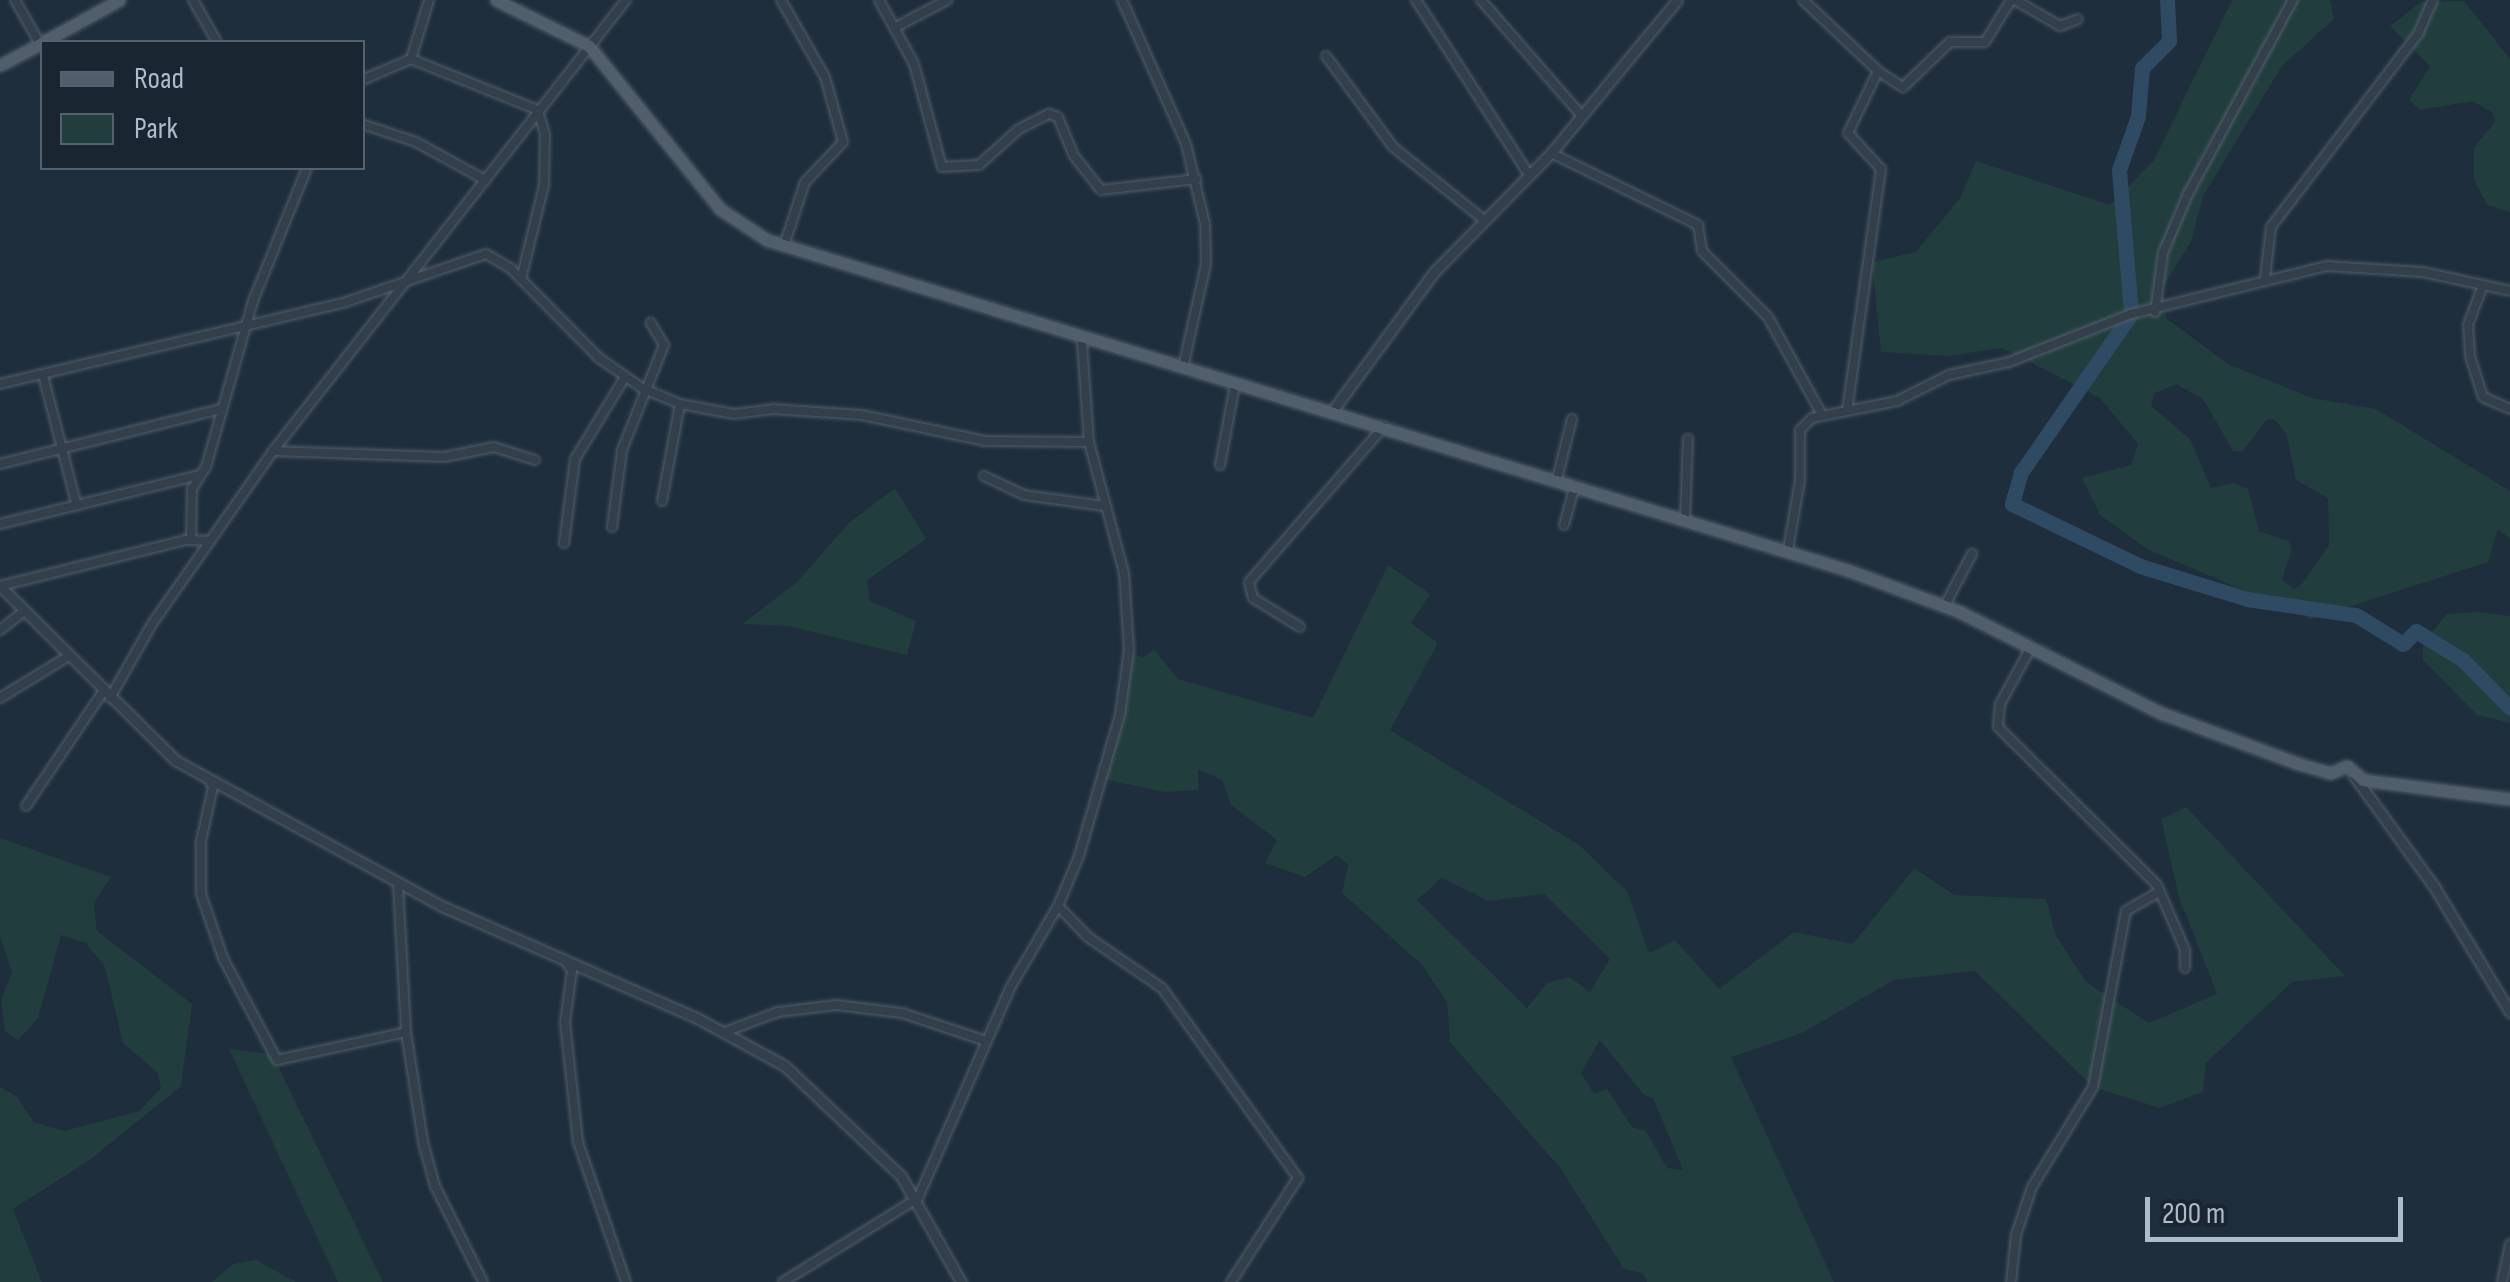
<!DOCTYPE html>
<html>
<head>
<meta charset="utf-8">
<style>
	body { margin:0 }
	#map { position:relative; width:2510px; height:1282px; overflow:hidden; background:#1f2e3c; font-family:"Sofia Sans Condensed",sans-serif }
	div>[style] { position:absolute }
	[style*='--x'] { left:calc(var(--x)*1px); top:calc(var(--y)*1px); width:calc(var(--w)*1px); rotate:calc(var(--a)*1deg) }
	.green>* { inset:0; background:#213d3d }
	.river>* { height:15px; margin:-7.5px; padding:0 7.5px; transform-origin:7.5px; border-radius:7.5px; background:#2f4a63 }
	.roads { filter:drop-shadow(0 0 2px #515e6a) drop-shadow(0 0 2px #515e6a) }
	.minor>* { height:8px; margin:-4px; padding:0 4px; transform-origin:4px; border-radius:4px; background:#33404c }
	.tertiary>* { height:9px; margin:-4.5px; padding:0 4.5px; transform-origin:4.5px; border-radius:4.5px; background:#33404c }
	.primary>* { height:11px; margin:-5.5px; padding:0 5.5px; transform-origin:5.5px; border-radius:5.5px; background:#515f6c }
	span { translate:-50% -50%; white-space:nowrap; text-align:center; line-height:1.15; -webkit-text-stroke:8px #192531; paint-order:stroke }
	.legend { position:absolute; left:40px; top:40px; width:325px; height:130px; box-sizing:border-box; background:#192531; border:2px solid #55616d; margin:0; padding:12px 18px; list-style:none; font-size:30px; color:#aebbc8 }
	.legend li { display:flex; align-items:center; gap:20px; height:50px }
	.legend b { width:50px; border:2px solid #55616d }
	.scale { position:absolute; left:2145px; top:1197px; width:258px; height:45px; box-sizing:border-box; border:5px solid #aebbc8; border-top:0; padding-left:12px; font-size:30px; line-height:35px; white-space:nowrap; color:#aebbc8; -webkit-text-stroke:8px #192531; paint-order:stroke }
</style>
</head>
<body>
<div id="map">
	<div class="green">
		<div style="clip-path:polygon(evenodd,2232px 0,2330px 0,2334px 19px,2282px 66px,2203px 196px,2191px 242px,2157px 296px,2167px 319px,2228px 364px,2312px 398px,2376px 409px,2510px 491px,2510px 539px,2498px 529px,2488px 562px,2311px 619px,2147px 549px,2100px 515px,2082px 478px,2131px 465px,2138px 444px,2100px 398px,2002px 348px,1948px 356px,1881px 352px,1872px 262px,1916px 252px,1960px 198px,1976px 161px,2110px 205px,2154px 160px,2232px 0,2176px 384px,2203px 399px,2233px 451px,2242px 452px,2267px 419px,2275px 420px,2286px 433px,2296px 480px,2328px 498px,2329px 545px,2302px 584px,2294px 589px,2282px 580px,2292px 549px,2289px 541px,2259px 531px,2248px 489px,2234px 483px,2211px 488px,2190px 439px,2151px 406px,2155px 393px,2176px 384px)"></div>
		<div style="clip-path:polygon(2464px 1px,2510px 59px,2510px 212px,2487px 205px,2474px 180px,2474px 147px,2495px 122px,2493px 113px,2473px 101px,2420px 110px,2409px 100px,2430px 66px,2390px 26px,2421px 2px)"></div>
		<div style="clip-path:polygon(895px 488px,926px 539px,867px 580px,870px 601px,916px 621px,907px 655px,789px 626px,742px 624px,796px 583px,849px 523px)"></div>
		<div style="clip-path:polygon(evenodd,1388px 565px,1430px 594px,1411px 623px,1438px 643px,1390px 730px,1578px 844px,1627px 891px,1649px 953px,1675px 940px,1719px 989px,1794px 932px,1853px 944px,1914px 868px,1954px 895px,2046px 899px,2056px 936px,2086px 982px,2149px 1023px,2217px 994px,2179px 897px,2161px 819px,2186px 807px,2345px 976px,2292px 982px,2206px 1063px,2203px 1092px,2160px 1108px,2093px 1087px,1975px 971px,1894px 980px,1802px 1033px,1731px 1057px,1834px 1282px,1647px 1282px,1643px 1273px,1624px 1269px,1561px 1169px,1450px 1042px,1447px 1002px,1422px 965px,1342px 893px,1348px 865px,1337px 855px,1305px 877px,1265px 863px,1277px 840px,1231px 805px,1222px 780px,1198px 769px,1198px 790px,1165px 792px,1103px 779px,1130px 651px,1143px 658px,1154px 649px,1178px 679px,1313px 718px,1388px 565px,1442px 878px,1489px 901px,1544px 894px,1610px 959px,1590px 992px,1569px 977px,1547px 983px,1527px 1008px,1417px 900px,1442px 878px,1388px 565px,1600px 1040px,1644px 1095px,1653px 1098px,1683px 1170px,1667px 1168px,1646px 1131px,1632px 1127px,1607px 1089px,1594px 1094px,1581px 1073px,1600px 1040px)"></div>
		<div style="clip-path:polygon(2479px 612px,2510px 616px,2510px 723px,2477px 715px,2423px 660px,2423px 643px,2447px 614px)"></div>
		<div style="clip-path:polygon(0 838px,111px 877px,94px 903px,97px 931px,192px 1004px,181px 1086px,91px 1159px,13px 1209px,42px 1282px,0 1282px,0 1087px,16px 1096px,34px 1122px,64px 1131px,139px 1111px,161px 1088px,157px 1072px,123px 1043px,105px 967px,86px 943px,61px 935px,38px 1018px,18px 1040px,5px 1031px,1px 1000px,12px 972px,0 936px)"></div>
		<div style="clip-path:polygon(229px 1049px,272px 1054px,383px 1282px,338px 1282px)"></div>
		<div style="clip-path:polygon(256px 1260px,296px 1282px,212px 1282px,233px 1264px)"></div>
	</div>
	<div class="river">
		<div style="--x:2167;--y:0;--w:41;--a:87.2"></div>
		<div style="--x:2169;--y:41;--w:38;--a:135"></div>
		<div style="--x:2142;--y:68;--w:48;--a:94.8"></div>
		<div style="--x:2138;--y:116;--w:57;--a:109.4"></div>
		<div style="--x:2119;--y:170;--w:144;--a:85.2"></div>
		<div style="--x:2131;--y:314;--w:193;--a:124.8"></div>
		<div style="--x:2021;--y:472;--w:33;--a:106"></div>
		<div style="--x:2012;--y:504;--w:142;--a:25.8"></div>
		<div style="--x:2140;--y:566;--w:112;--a:17.1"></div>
		<div style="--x:2247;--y:599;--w:110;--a:8.4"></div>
		<div style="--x:2356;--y:615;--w:55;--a:31.7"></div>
		<div style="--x:2403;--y:644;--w:18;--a:-45"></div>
		<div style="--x:2416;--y:631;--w:55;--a:31.7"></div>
		<div style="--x:2463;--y:660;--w:67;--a:45.6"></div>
	</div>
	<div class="roads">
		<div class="minor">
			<div style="--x:15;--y:0;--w:51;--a:60.4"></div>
			<div style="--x:193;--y:0;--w:48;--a:60.3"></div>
			<div style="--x:781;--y:0;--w:89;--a:60.3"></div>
			<div style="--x:825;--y:77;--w:67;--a:74.5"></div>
			<div style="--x:843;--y:142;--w:55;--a:133.5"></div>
			<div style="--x:805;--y:182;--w:67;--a:108.2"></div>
			<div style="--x:879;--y:0;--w:73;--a:61.3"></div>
			<div style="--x:914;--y:64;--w:107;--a:74.8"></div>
			<div style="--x:942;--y:167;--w:37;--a:-3"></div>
			<div style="--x:979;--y:165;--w:54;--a:-42"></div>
			<div style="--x:1019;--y:129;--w:34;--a:-27"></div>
			<div style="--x:1049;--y:114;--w:9;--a:18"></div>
			<div style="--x:1058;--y:117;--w:42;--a:67.7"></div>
			<div style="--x:1074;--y:156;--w:43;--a:51.5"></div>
			<div style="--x:1101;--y:190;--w:96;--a:-6.6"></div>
			<div style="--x:1122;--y:0;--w:158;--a:66"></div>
			<div style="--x:1186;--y:144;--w:82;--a:76.6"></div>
			<div style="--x:1205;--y:224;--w:40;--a:88.6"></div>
			<div style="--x:1206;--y:264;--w:107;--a:102.5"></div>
			<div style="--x:1416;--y:0;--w:206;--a:57.1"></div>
			<div style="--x:1481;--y:0;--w:151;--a:49"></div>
			<div style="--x:1803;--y:0;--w:103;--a:43.4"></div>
			<div style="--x:1878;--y:71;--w:69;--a:115.8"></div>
			<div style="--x:1848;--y:133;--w:49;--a:47.5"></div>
			<div style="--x:1881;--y:169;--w:243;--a:98"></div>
			<div style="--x:2015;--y:0;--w:52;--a:30"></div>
			<div style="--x:2060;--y:26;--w:19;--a:-21"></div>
			<div style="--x:896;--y:27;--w:58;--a:-27.9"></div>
			<div style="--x:1326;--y:56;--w:113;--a:53.6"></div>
			<div style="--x:1393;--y:147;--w:115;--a:38.7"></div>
			<div style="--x:411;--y:59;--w:62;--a:-73"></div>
			<div style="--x:1878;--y:71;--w:30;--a:33"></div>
			<div style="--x:1903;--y:87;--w:65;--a:-43.8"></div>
			<div style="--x:1950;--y:42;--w:35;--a:0"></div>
			<div style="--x:1985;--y:42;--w:49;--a:-58.2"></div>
			<div style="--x:362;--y:80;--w:53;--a:-23.2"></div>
			<div style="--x:411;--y:59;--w:137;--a:21.9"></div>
			<div style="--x:538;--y:110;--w:25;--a:74"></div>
			<div style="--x:545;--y:134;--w:51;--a:91.1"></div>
			<div style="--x:544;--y:185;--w:97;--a:103.7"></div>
			<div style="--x:362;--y:124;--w:57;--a:18.4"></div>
			<div style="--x:416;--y:142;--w:79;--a:28.8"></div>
			<div style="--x:1551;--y:153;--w:164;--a:26.1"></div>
			<div style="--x:1698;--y:225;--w:26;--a:81"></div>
			<div style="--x:1702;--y:251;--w:93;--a:45"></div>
			<div style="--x:1768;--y:317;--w:112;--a:61.1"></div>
			<div style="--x:2265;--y:278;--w:51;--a:-83.3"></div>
			<div style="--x:2271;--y:227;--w:243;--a:-52.7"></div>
			<div style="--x:2418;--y:34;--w:37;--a:-66"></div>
			<div style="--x:2483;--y:285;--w:43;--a:110.6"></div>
			<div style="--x:2468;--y:325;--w:31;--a:86"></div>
			<div style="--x:2470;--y:356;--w:43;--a:72.4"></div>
			<div style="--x:2483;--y:397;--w:30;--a:24"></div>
			<div style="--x:2155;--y:312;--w:60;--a:-82.3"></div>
			<div style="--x:2163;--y:253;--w:64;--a:-67"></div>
			<div style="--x:2188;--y:194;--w:221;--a:-61.6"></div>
			<div style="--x:43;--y:375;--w:135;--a:75.5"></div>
			<div style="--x:0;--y:384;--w:356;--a:-13.3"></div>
			<div style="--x:346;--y:302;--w:148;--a:-18.9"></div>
			<div style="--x:486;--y:254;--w:28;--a:30"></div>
			<div style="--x:510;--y:268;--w:127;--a:45.3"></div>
			<div style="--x:599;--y:358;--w:52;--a:34.9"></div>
			<div style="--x:642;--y:388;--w:41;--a:22.8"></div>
			<div style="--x:680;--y:404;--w:55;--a:10.5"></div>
			<div style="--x:734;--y:414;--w:38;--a:-7"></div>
			<div style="--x:772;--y:409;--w:90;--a:3.8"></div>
			<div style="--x:862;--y:415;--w:126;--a:11.9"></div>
			<div style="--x:985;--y:441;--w:104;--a:0.6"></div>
			<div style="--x:273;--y:451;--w:171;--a:2"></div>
			<div style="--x:444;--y:457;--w:51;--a:-11.3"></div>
			<div style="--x:494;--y:447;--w:43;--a:17.6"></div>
			<div style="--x:0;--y:464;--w:228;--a:-14"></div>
			<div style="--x:1220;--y:465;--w:82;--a:-79.5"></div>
			<div style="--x:984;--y:476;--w:44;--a:25.4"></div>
			<div style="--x:1024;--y:495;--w:81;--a:7.8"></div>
			<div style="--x:1557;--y:479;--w:62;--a:-76"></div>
			<div style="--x:662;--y:501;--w:99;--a:-79.5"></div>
			<div style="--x:1685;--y:519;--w:80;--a:-87.9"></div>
			<div style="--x:0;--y:524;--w:206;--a:-13.8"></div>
			<div style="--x:1564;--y:525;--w:41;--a:-74.6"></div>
			<div style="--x:612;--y:527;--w:78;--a:-82.6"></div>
			<div style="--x:622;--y:450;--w:113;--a:-68.2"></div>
			<div style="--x:664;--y:345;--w:26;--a:-121"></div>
			<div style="--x:191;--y:539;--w:50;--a:-88.9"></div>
			<div style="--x:192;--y:489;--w:26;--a:-58"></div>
			<div style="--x:206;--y:467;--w:173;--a:-74.2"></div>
			<div style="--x:253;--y:301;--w:144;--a:-67.9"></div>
			<div style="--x:564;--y:543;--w:85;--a:-82.5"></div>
			<div style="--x:575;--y:459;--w:96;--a:-58.6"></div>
			<div style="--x:1788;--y:550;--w:71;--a:-80.3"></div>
			<div style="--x:1800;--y:480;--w:50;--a:-90"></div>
			<div style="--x:1800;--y:430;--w:17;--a:-45"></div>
			<div style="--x:1812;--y:418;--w:87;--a:-11.3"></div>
			<div style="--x:1897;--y:401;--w:58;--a:-26.6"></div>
			<div style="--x:1949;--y:375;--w:61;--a:-12.2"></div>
			<div style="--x:2009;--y:362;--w:131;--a:-21.5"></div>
			<div style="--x:2131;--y:314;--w:201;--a:-13.8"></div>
			<div style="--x:2326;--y:266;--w:97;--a:3.5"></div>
			<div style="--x:2423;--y:272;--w:89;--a:12.3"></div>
			<div style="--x:0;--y:586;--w:192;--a:-13.9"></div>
			<div style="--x:186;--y:540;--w:23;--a:2"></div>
			<div style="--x:1945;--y:605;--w:58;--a:-62.1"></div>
			<div style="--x:1300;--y:627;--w:55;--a:-148.3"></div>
			<div style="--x:1253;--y:598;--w:16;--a:-104"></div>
			<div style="--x:1249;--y:582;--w:206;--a:-49.1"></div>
			<div style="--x:0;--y:630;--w:29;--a:-38"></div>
			<div style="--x:2030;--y:649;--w:63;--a:118.6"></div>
			<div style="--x:2000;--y:704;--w:23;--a:95"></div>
			<div style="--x:1998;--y:727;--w:224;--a:44.8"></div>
			<div style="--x:2157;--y:885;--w:71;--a:66.7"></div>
			<div style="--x:2185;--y:950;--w:18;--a:90"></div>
			<div style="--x:0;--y:698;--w:79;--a:-31.5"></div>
			<div style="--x:110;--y:698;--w:85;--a:-60.4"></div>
			<div style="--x:152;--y:624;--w:211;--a:-55"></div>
			<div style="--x:273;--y:451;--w:573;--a:-51.95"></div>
			<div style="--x:209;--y:780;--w:8;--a:60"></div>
			<div style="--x:213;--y:787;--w:55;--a:102.5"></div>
			<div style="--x:201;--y:841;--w:53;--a:90"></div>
			<div style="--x:201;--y:894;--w:68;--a:71"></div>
			<div style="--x:223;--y:958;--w:115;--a:62.1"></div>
			<div style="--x:277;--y:1060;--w:132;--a:-12.2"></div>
			<div style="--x:26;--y:806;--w:138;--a:-56"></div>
			<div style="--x:398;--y:884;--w:148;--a:86.9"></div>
			<div style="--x:406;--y:1032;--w:111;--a:81.2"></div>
			<div style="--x:423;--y:1142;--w:46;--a:74.7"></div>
			<div style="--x:435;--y:1186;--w:107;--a:63.4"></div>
			<div style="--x:1058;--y:906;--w:43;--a:45.9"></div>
			<div style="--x:1088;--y:937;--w:90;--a:34.6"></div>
			<div style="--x:1162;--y:988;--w:234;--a:54.4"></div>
			<div style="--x:1298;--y:1178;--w:124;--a:122.8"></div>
			<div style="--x:567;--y:963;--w:9;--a:58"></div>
			<div style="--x:572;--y:971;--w:51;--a:97.8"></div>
			<div style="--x:565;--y:1022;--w:121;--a:83.8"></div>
			<div style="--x:578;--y:1142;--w:148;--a:71.1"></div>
			<div style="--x:725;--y:1032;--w:57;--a:-20.7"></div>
			<div style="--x:778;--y:1012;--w:59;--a:-6.8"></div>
			<div style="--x:837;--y:1005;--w:65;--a:7"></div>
			<div style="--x:902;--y:1013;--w:89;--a:18.4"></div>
			<div style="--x:783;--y:1282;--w:159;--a:-31.9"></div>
			<div style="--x:918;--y:1198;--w:229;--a:-66.3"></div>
			<div style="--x:1010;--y:988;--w:95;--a:-59.7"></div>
			<div style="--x:1058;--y:906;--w:54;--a:-67.2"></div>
			<div style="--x:1079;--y:856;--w:147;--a:-73.8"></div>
			<div style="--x:1120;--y:715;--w:66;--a:-82.1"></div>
			<div style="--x:1129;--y:650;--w:77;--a:-93.7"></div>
			<div style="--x:1124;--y:573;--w:136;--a:-105"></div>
			<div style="--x:1089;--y:442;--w:101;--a:-94"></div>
			<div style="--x:2011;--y:1282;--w:47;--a:-83.9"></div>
			<div style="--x:2016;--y:1235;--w:51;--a:-71.6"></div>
			<div style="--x:2032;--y:1187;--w:117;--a:-58.6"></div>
			<div style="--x:2093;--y:1087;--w:179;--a:-79.4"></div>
			<div style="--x:2126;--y:911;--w:39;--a:-30"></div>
			<div style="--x:2502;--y:1282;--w:39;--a:-78"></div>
		</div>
		<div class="tertiary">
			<div style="--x:1333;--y:410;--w:171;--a:-53.8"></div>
			<div style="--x:1434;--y:272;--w:167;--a:-45.5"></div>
			<div style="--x:1551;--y:153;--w:198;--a:-50.5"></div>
			<div style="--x:0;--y:586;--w:247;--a:44.8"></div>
			<div style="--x:175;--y:760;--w:307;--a:28.7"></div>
			<div style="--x:444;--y:907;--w:276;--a:23.7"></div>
			<div style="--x:697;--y:1018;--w:100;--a:28.6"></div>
			<div style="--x:785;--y:1066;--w:160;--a:43.5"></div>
			<div style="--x:901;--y:1176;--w:122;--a:60.5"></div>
			<div style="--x:2354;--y:776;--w:135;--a:54.1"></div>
			<div style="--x:2433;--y:885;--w:149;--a:58.8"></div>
		</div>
		<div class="primary">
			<div style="--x:496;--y:0;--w:104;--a:26.3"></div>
			<div style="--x:589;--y:46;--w:209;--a:51.2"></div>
			<div style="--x:720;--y:209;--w:56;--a:33.4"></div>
			<div style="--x:767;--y:240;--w:1132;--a:16.99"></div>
			<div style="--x:1850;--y:571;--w:117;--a:20.4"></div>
			<div style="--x:1960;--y:612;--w:225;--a:26.7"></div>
			<div style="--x:2161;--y:713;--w:144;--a:20.3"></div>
			<div style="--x:2296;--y:763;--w:36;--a:16"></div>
			<div style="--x:2331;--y:773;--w:17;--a:-24"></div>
			<div style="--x:2347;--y:766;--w:21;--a:41"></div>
			<div style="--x:2363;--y:780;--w:148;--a:7.4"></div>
			<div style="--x:43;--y:42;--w:87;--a:-28.9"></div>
			<div style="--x:0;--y:65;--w:47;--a:-27.6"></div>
		</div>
	</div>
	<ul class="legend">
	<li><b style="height:12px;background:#515f6c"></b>Road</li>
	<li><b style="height:28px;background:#213d3d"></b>Park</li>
	</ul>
	<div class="scale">200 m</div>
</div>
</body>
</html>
